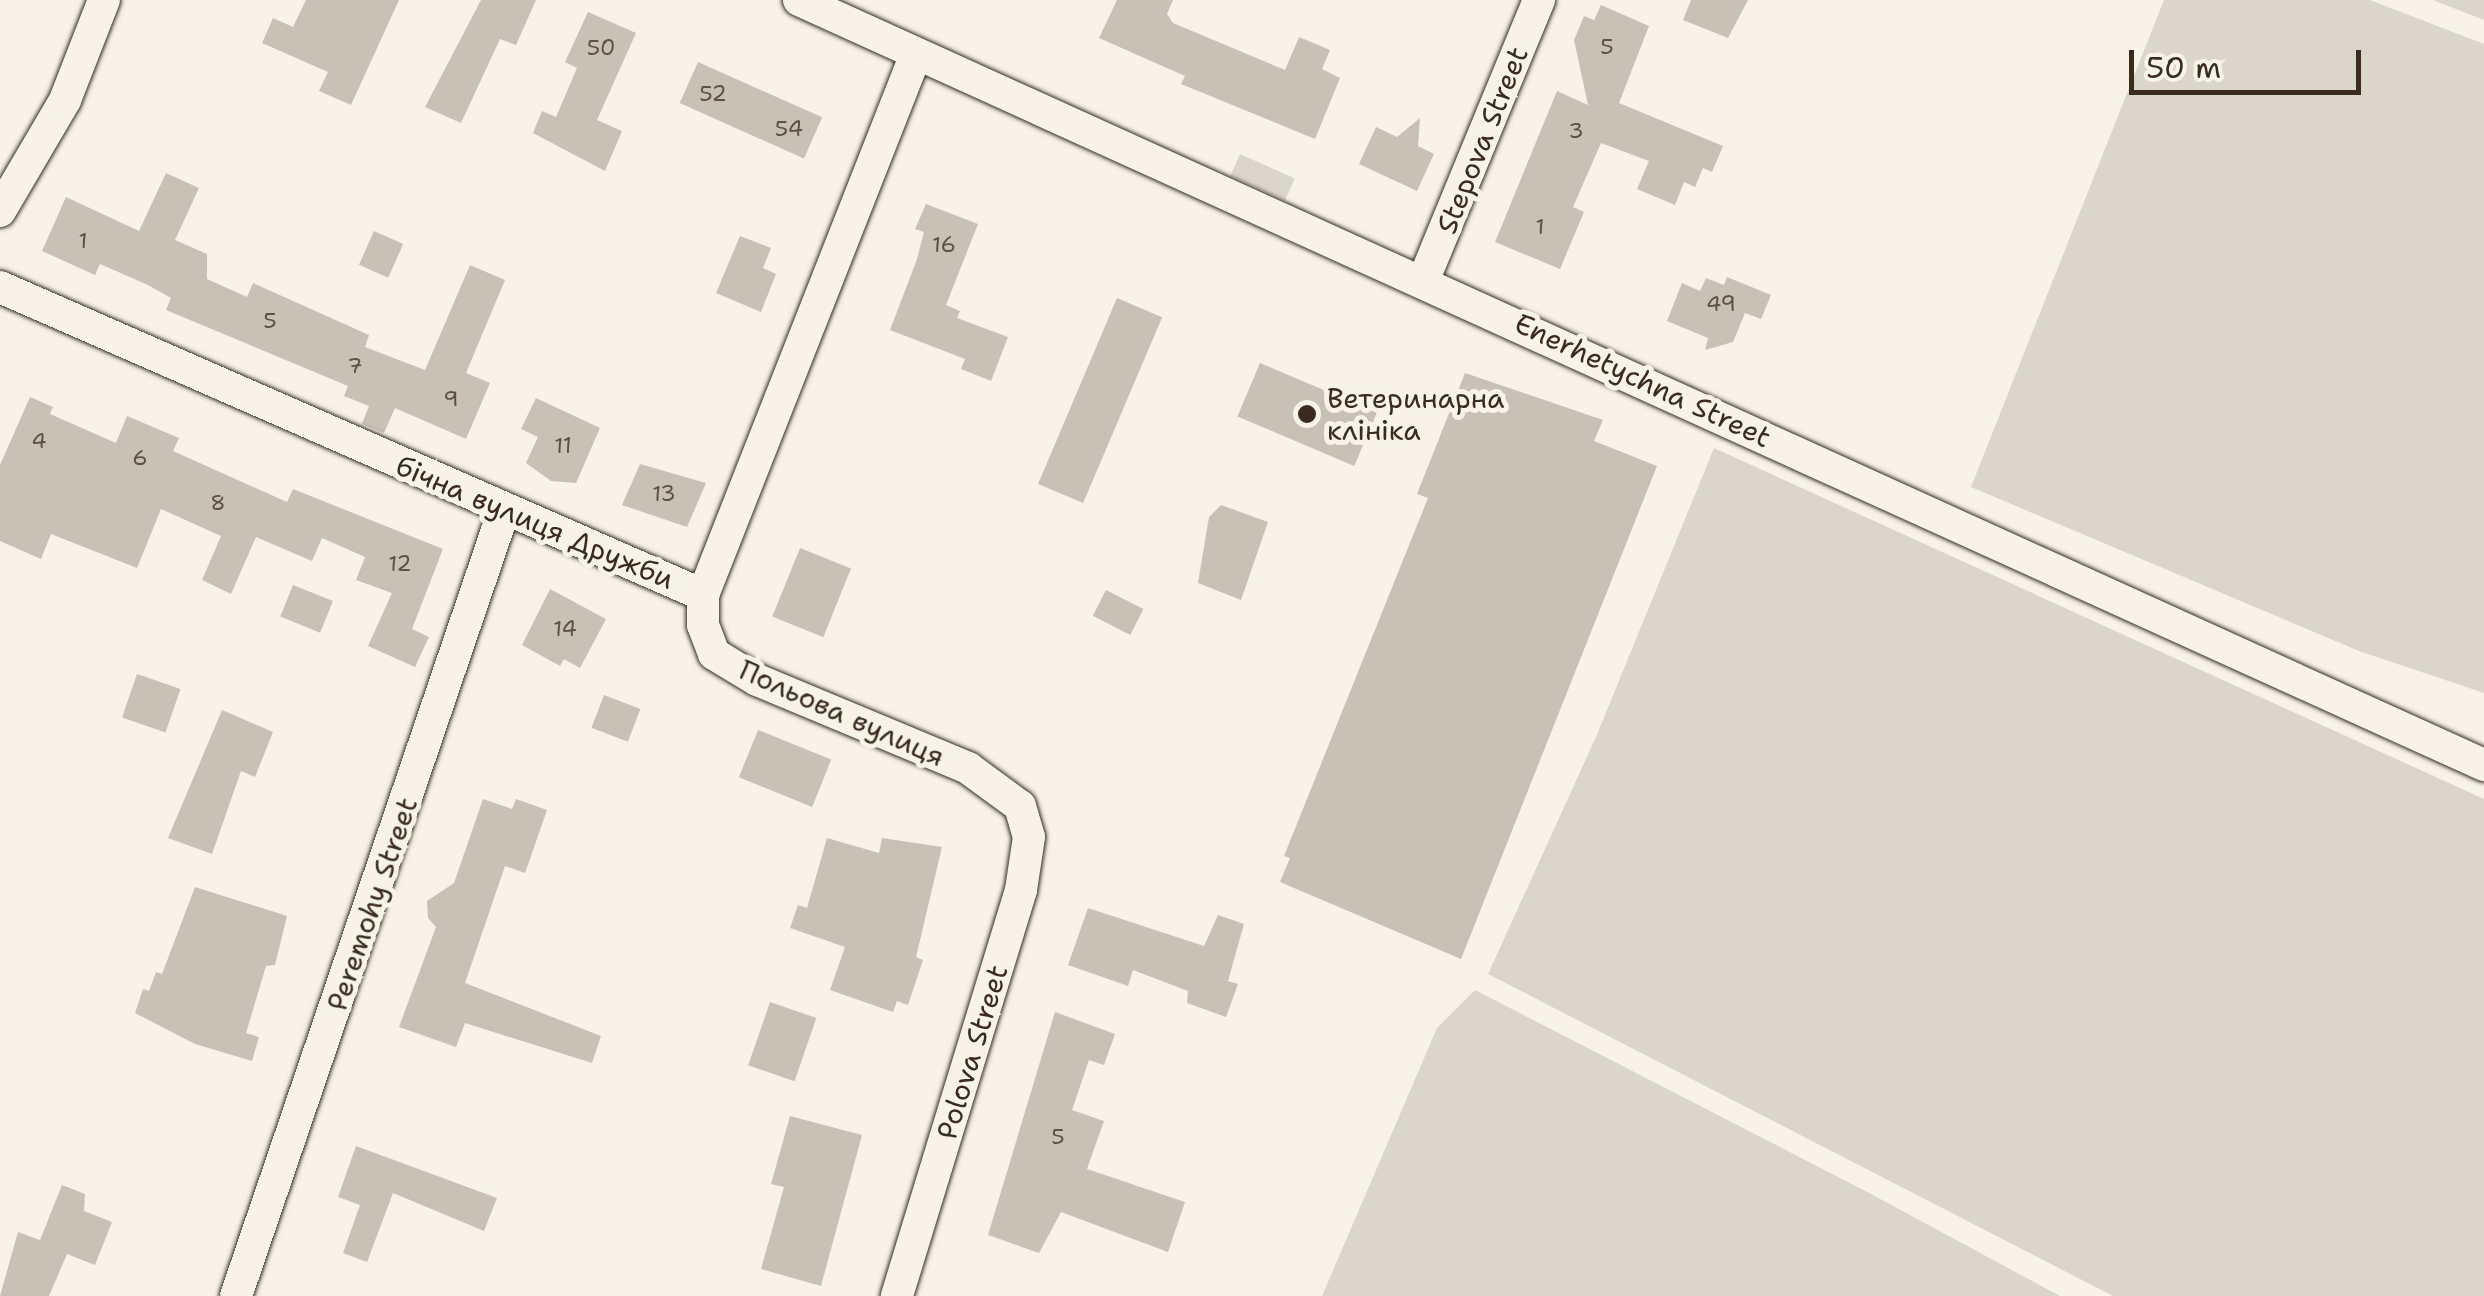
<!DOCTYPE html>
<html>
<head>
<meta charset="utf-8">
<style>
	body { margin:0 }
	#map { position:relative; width:2484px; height:1296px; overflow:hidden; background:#f7f3e8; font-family:"Shantell Sans",sans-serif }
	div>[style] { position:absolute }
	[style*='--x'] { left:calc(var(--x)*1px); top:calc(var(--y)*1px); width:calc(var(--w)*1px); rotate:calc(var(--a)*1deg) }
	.green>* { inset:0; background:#dbd6cb; transform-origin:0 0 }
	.building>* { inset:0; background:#c8c1b6; transform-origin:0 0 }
	.roads { filter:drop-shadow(0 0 2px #3b2a1e) drop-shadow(0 0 2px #3b2a1e) }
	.street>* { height:32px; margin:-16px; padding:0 16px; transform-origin:16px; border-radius:16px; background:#f7f3e8 }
	.dots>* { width:28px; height:28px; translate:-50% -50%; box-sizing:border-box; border:5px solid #f7f3e8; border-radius:50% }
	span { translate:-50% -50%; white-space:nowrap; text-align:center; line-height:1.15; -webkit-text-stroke:10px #f7f3e8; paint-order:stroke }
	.number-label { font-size:22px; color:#5e5044 }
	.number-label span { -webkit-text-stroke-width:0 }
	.street-label { font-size:28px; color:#3b2a1e }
	.poi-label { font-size:28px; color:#3b2a1e }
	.left { translate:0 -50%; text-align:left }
	.scale { position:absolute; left:2129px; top:50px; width:232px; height:45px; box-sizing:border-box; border:5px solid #3b2a1e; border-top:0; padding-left:12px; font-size:30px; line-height:35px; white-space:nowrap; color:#3b2a1e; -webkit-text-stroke:8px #f7f3e8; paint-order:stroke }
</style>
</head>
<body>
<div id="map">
	<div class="green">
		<div style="clip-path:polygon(2164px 0,2370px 0,2484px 44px,2484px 693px,2359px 651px,1971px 487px)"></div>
		<div style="clip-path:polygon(2433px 0,2484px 0,2484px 20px)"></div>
		<div style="left:1240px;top:154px;width:60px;height:24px;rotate:24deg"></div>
		<div style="clip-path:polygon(1714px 448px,2484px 799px,2484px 1296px,2113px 1296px,1488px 974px,1596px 737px)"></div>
		<div style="clip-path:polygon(1475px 990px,1871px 1194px,2060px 1296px,1322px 1296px,1437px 1028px)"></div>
	</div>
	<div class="building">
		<div style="clip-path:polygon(306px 0,399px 0,351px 105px,319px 91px,328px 72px,262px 43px,273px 18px,293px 27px)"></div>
		<div style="clip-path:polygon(481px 0,536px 0,516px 45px,500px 39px,461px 123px,425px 107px)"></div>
		<div style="clip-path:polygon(1117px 0,1173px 0,1167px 14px,1173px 23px,1285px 70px,1299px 37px,1330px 50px,1322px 69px,1340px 78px,1315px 139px,1181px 84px,1185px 76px,1099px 38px)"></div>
		<div style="clip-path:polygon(1691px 0,1748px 0,1728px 38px,1683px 20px)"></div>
		<div style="clip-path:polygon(1601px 5px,1649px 26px,1619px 103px,1723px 146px,1712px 172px,1703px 168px,1695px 187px,1684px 182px,1675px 205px,1637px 189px,1649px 161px,1601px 143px,1573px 207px,1584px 212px,1560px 269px,1495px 242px,1557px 91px,1588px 105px,1574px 40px,1584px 16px,1594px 20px)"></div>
		<div style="clip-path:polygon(588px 12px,636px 33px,597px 120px,622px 131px,605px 171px,533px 133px,542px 111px,556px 117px,577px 68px,565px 62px)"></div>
		<div style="left:698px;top:62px;width:136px;height:45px;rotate:24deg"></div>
		<div style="clip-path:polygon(1420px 118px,1418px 146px,1434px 154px,1417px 191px,1359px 164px,1376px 127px,1397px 137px)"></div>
		<div style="clip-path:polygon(166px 173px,199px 188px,175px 240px,207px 254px,207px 279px,247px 297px,253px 283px,369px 335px,365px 347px,425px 370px,470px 265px,505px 280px,466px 373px,490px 383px,466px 439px,395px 408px,384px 433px,362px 424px,369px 406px,344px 396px,348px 386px,166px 310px,171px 298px,148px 285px,100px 264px,95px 275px,42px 251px,66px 197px,139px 231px)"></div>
		<div style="clip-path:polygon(926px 204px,978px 224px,946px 305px,960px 311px,957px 318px,1008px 337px,991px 381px,961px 369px,965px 359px,890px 330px,917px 259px,924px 232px,915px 229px)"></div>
		<div style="left:374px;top:231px;width:32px;height:37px;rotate:24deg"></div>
		<div style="clip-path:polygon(740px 236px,771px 248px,763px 268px,776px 274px,761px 312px,716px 293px)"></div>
		<div style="clip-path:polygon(1727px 277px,1771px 295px,1761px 319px,1745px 313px,1733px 342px,1705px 350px,1708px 338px,1667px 321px,1682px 283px,1700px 291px,1706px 278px,1724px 285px)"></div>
		<div style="left:1117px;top:298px;width:49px;height:202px;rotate:23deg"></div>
		<div style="left:1260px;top:363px;width:127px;height:58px;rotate:23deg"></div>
		<div style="clip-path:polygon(1465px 373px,1603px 420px,1594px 441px,1657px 466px,1461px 959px,1280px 882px,1290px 858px,1284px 856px,1428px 498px,1417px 494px)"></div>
		<div style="clip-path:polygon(30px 397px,53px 407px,50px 414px,116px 443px,127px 416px,179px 438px,173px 451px,287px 502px,293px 489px,443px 549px,412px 629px,429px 637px,415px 667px,368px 646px,392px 593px,356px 580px,365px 557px,322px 538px,312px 561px,256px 537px,231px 594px,202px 580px,221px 536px,161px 509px,137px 568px,51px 534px,41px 559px,0 541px,0 465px)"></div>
		<div style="clip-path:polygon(536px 398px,600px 428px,576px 483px,551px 481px,526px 463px,538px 437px,521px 429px)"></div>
		<div style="clip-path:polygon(640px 464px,706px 483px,687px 527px,622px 505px)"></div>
		<div style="clip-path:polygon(1221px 505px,1268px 522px,1241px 600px,1198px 583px,1209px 517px)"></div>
		<div style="left:800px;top:548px;width:55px;height:74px;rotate:22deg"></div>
		<div style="left:293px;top:585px;width:43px;height:34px;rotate:22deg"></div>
		<div style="clip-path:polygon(550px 589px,606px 619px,580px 668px,564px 659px,560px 666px,522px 645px)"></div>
		<div style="left:1106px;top:590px;width:42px;height:29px;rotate:27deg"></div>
		<div style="left:137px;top:674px;width:46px;height:46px;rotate:19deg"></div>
		<div style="left:604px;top:695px;width:39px;height:35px;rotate:21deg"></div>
		<div style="clip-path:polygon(222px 710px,273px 732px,255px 777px,241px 771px,212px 854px,168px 838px)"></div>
		<div style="left:758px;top:730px;width:79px;height:51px;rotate:22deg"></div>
		<div style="clip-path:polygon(483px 799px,512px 809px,516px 799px,547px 810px,525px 873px,505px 866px,465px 983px,601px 1036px,592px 1063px,465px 1023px,456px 1047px,399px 1027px,436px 927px,428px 918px,427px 901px,454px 883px)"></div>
		<div style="clip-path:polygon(827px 838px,879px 853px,882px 838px,942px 847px,916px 957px,923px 960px,908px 1005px,897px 1001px,893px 1012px,830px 990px,845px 947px,790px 928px,798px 905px,807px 908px)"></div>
		<div style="clip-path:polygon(195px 887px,287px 916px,275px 965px,266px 966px,246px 1033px,259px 1037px,252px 1061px,195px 1044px,135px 1013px,143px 989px,149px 991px,156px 972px,162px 974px)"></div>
		<div style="clip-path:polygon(1088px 908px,1204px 946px,1218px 915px,1244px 924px,1228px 981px,1238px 984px,1226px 1017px,1187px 1003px,1188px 991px,1133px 970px,1128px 986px,1068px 965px)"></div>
		<div style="left:770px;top:1002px;width:49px;height:67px;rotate:19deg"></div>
		<div style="clip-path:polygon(1055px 1012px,1115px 1034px,1104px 1065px,1089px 1060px,1072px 1110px,1104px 1121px,1087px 1169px,1185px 1202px,1168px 1252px,1061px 1212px,1039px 1253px,988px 1235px)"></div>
		<div style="clip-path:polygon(790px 1116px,862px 1135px,821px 1286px,761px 1269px,784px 1187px,771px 1184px)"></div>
		<div style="clip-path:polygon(356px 1146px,497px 1198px,484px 1231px,393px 1193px,367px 1262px,343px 1253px,360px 1205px,338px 1197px)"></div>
		<div style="clip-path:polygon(62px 1185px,85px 1194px,84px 1211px,112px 1222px,95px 1265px,67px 1254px,49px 1296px,0 1296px,18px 1232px,40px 1240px)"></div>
	</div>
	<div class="roads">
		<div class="street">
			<div style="--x:799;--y:0;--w:1851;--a:24.42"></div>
			<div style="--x:0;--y:211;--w:129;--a:-59.6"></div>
			<div style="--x:65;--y:100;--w:107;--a:-68.7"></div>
			<div style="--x:1424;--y:279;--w:302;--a:-67.6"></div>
			<div style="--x:0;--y:287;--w:768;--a:23.66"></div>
			<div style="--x:703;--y:595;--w:581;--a:-68.51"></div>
			<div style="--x:703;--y:595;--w:30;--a:90"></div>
			<div style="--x:703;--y:625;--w:31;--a:69"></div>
			<div style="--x:714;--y:654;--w:50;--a:31.2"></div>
			<div style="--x:757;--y:680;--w:229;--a:22.6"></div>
			<div style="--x:968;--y:768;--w:64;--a:36.2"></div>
			<div style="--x:1020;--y:806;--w:32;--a:74"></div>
			<div style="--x:1029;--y:837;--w:54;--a:98.6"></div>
			<div style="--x:1021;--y:890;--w:425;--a:107"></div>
			<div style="--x:236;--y:1296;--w:830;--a:-71.17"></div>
		</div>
	</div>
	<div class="dots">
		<div style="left:1307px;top:414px;background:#3b2a1e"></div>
	</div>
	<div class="number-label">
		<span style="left:1607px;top:47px">5</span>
		<span style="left:601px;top:48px">50</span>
		<span style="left:713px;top:94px">52</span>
		<span style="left:789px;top:129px">54</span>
		<span style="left:1576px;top:131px">3</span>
		<span style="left:1540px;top:227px">1</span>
		<span style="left:83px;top:241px">1</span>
		<span style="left:944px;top:245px">16</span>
		<span style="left:1721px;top:304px">49</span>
		<span style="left:270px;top:321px">5</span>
		<span style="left:355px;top:366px">7</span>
		<span style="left:451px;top:399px">9</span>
		<span style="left:39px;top:441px">4</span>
		<span style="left:563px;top:446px">11</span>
		<span style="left:140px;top:458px">6</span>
		<span style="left:664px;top:494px">13</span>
		<span style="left:218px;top:503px">8</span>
		<span style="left:400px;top:564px">12</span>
		<span style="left:565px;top:629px">14</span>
		<span style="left:1058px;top:1137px">5</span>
	</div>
	<div class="street-label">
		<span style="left:1482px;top:140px;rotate:-68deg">Stepova Street</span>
		<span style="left:1643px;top:380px;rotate:25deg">Enerhetychna Street</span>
		<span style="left:535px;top:522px;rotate:23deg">бічна вулиця Дружби</span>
		<span style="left:842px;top:713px;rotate:24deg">Польова вулиця</span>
		<span style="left:372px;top:904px;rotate:-71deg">Peremohy Street</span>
		<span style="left:972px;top:1052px;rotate:-73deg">Polova Street</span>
	</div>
	<div class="poi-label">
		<span class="left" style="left:1327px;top:414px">Ветеринарна<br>клініка</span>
	</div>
	<div class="scale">50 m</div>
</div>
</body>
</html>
